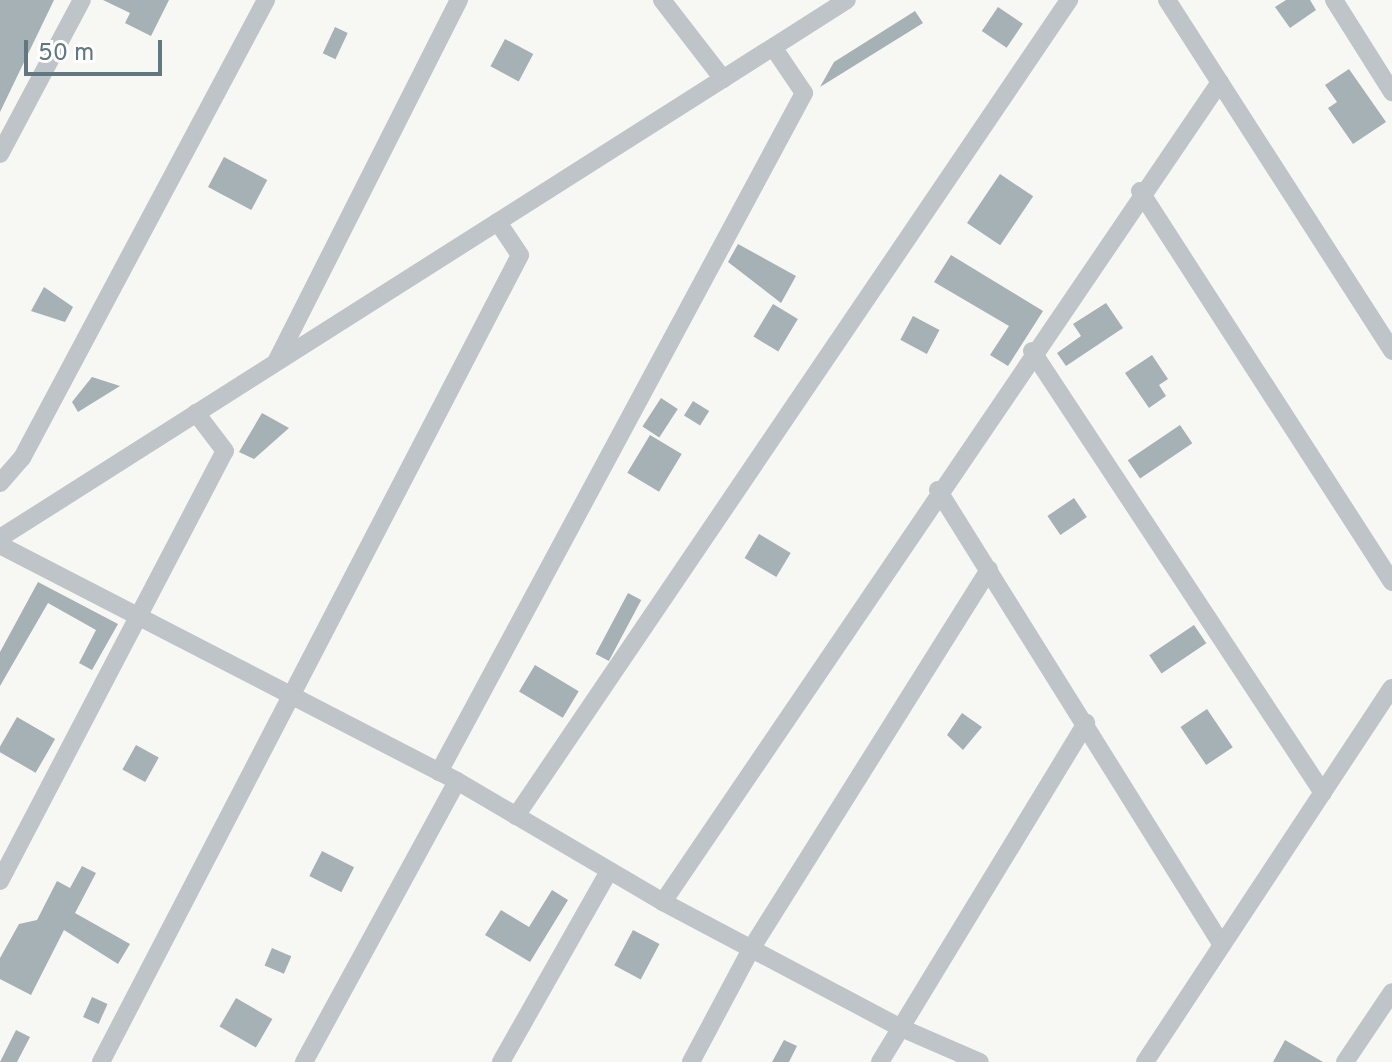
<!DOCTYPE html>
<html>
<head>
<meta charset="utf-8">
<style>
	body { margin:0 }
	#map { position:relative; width:1392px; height:1062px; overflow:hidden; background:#f7f7f4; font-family:Overpass,sans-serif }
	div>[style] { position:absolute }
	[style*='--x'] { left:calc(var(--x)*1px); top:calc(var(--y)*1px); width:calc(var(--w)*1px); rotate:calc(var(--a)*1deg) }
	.building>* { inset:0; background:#a5b1b4; transform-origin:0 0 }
	.street>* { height:18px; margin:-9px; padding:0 9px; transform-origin:9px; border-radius:9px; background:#bec4c7 }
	span { translate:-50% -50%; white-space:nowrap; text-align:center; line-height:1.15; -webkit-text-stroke:8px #fff; paint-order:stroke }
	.scale { position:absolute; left:24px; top:40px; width:138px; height:36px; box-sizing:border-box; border:4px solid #627880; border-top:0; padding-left:10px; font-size:24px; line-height:28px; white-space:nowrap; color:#627880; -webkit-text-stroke:6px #fff; paint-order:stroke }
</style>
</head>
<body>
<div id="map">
	<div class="building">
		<div style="clip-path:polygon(0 0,54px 0,0 112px)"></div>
		<div style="clip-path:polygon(103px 0,169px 0,151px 36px,125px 23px,130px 13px)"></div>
		<div style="clip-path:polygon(1286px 0,1310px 0,1316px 10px,1290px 28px,1275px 7px)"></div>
		<div style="left:998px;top:7px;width:30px;height:29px;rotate:34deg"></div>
		<div style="clip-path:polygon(915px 11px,923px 23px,820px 87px,834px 62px)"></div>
		<div style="left:335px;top:27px;width:14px;height:29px;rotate:25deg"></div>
		<div style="left:505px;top:39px;width:32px;height:31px;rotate:28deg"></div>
		<div style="clip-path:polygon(1349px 69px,1386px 122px,1353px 144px,1328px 108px,1337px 102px,1325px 85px)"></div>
		<div style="left:224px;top:157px;width:49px;height:34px;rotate:28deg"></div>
		<div style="left:1000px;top:174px;width:40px;height:59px;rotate:34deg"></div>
		<div style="clip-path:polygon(738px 244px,796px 276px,781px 303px,728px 262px)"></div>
		<div style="clip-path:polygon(951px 255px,1043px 311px,1008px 366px,990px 355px,1009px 326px,934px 282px)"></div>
		<div style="clip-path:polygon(44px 287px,73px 307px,65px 322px,31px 311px)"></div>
		<div style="clip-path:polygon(1106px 303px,1123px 328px,1066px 366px,1057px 353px,1081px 336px,1073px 324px)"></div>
		<div style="left:773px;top:304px;width:29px;height:38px;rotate:31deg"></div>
		<div style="left:913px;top:316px;width:30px;height:27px;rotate:28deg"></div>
		<div style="clip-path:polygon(1152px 355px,1168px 379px,1159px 385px,1166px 396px,1149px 408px,1125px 373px)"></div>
		<div style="clip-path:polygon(92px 377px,120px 386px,78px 412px,72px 402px)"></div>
		<div style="left:661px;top:398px;width:20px;height:34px;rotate:33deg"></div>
		<div style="left:693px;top:401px;width:19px;height:17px;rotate:32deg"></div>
		<div style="clip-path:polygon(262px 413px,289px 428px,254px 459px,239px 452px)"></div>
		<div style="left:1180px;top:425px;width:22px;height:63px;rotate:56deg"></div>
		<div style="left:650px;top:435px;width:37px;height:44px;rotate:31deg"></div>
		<div style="left:1074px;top:498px;width:23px;height:32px;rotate:56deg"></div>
		<div style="left:759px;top:534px;width:37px;height:28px;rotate:31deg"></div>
		<div style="clip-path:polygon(38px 582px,118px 624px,92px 670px,79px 663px,96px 630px,48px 603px,0 686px,0 652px)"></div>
		<div style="left:628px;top:593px;width:15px;height:69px;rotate:28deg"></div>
		<div style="left:1194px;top:625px;width:22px;height:54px;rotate:56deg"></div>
		<div style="left:535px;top:665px;width:51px;height:31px;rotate:31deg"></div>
		<div style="left:1207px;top:709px;width:46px;height:32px;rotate:56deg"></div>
		<div style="clip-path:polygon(962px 713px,982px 727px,963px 750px,947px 735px)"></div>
		<div style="left:17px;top:717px;width:44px;height:39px;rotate:30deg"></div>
		<div style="left:136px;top:745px;width:26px;height:28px;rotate:29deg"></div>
		<div style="left:322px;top:851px;width:36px;height:28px;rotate:27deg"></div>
		<div style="clip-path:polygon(82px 866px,96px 873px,75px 913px,130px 944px,118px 964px,64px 930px,31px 995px,0 979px,0 958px,19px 924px,37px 920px,57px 881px,70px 888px)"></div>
		<div style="clip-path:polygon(552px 890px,568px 900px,530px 962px,485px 935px,501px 910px,529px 927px)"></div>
		<div style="left:633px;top:930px;width:30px;height:40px;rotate:28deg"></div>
		<div style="left:272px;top:948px;width:21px;height:19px;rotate:23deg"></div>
		<div style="left:92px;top:997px;width:17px;height:22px;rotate:24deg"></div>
		<div style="left:236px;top:998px;width:42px;height:33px;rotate:30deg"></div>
		<div style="clip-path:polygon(16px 1030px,30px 1037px,17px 1062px,0 1062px)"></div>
		<div style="clip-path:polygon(784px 1040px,797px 1046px,789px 1062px,772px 1062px)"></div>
		<div style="clip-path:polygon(1285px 1040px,1323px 1062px,1273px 1062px)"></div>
	</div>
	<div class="street">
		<div style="--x:662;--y:0;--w:100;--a:52.3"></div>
		<div style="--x:1167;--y:0;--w:417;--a:57.3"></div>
		<div style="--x:1334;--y:0;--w:109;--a:57.8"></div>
		<div style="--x:0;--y:154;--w:174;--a:-62"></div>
		<div style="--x:1140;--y:191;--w:465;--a:57.2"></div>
		<div style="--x:1032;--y:351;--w:529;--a:56.64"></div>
		<div style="--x:276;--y:362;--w:406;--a:-63.2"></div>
		<div style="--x:0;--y:483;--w:33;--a:-49"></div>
		<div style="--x:22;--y:458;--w:519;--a:-61.95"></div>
		<div style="--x:938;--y:490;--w:536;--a:58.03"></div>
		<div style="--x:0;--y:538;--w:1003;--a:-32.42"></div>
		<div style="--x:0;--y:545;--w:514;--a:27.31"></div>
		<div style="--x:457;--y:781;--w:239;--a:30.4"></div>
		<div style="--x:663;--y:902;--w:267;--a:27.9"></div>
		<div style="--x:899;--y:1027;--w:88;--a:23.4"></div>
		<div style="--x:439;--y:772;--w:771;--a:-61.74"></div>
		<div style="--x:804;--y:93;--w:55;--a:-124"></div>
		<div style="--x:516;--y:816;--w:986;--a:-55.87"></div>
		<div style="--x:0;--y:881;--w:485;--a:-62.4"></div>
		<div style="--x:225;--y:451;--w:48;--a:-127.3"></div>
		<div style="--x:663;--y:902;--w:991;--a:-55.81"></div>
		<div style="--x:101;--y:1062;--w:909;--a:-62.56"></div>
		<div style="--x:520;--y:255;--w:40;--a:-124"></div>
		<div style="--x:304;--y:1062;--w:320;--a:-61.4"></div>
		<div style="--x:501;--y:1062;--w:219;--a:-60.5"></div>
		<div style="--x:691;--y:1062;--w:128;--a:-62"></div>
		<div style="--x:751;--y:949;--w:448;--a:-57.9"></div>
		<div style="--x:880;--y:1062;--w:397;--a:-58.7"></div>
		<div style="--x:1145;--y:1062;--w:448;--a:-56.6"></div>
		<div style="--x:1345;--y:1062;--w:84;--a:-56.1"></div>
	</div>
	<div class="scale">50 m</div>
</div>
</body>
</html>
